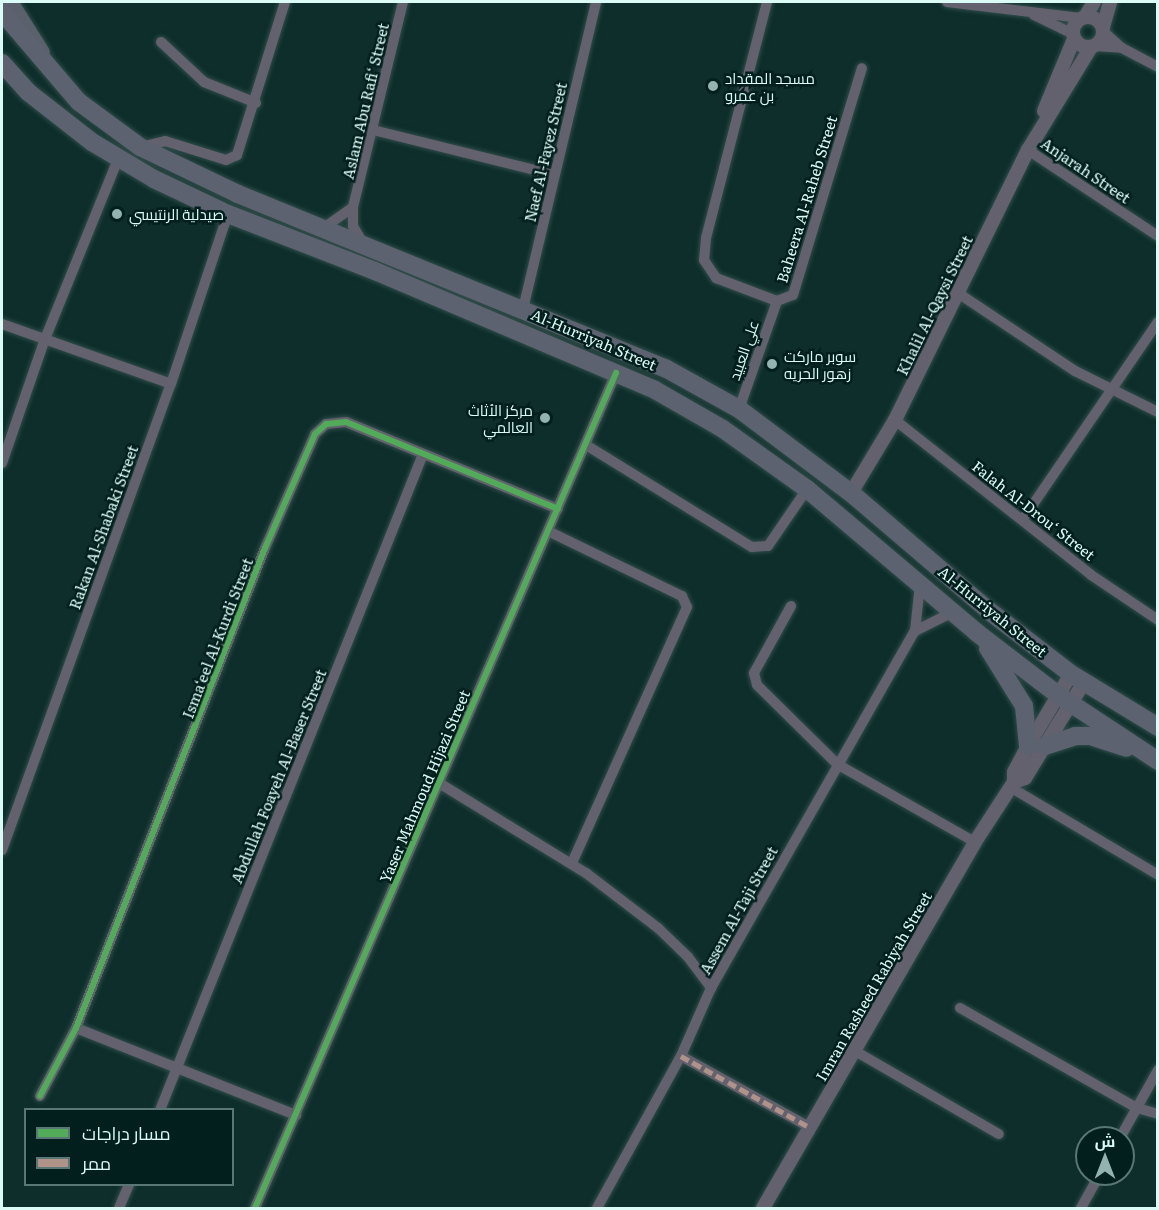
<!DOCTYPE html>
<html>
<head>
<meta charset="utf-8">
<style>
	body { margin:0 }
	#map { position:relative; width:1159px; height:1210px; overflow:hidden; background:#0d2e2b; font-family:Literata,Cairo,serif }
	div>[style] { position:absolute }
	[style*='--x'] { left:calc(var(--x)*1px); top:calc(var(--y)*1px); width:calc(var(--w)*1px); rotate:calc(var(--a)*1deg) }
	.roads { filter:drop-shadow(0 0 2px #304c49) drop-shadow(0 0 2px #304c49) }
	.minor>* { height:10px; margin:-5px; padding:0 5px; transform-origin:5px; border-radius:5px; background:#63616e }
	.tertiary>* { height:14px; margin:-7px; padding:0 7px; transform-origin:7px; border-radius:7px; background:#63616e }
	.tertiary>.ring { margin:-7px; padding:0; box-sizing:content-box; background:none; border:14px solid #63616e; border-radius:50% }
	.primary>* { height:18px; margin:-9px; padding:0 9px; transform-origin:9px; border-radius:9px; background:#5a606c }
	.trunk>* { height:18px; margin:-9px; padding:0 9px; transform-origin:9px; border-radius:9px; background:#5c626f }
	.quiet>* { height:4.5px; margin-top:-2.25px; transform-origin:0; background:repeating-linear-gradient(90deg,#af9288 0 9px,transparent 0 13.5px) }
	.cycleway>* { height:6px; margin:-3px; padding:0 3px; transform-origin:3px; border-radius:3px; background:#51ab58 }
	.dots>* { width:16px; height:16px; translate:-50% -50%; box-sizing:border-box; border:3px solid #031f1d; border-radius:50% }
	span { translate:-50% -50%; white-space:nowrap; text-align:center; line-height:1.15; -webkit-text-stroke:5px #031f1d; paint-order:stroke }
	.poi-label { font-size:15px; color:#dafbf6 }
	.left { translate:0 -50%; text-align:left }
	.right { translate:-100% -50%; text-align:right }
	.street-label { font-size:15px; color:#dafbf6 }
	.frame { position:absolute; inset:0; border:3px solid #dafbf6; pointer-events:none }
	.legend { position:absolute; left:24px; top:1108px; width:210px; height:78px; box-sizing:border-box; background:#031f1d; border:2px solid #597774; margin:0; padding:8px 10px; list-style:none; font-size:18px; color:#dafbf6 }
	.legend li { display:flex; align-items:center; gap:12px; height:30px }
	.legend b { width:30px; border:2px solid #597774 }
	.north { position:absolute; left:1075px; top:1126px; width:60px; height:60px; box-sizing:border-box; background:#031f1d; border:2px solid #597774; border-radius:50%; rotate:0deg; font-size:16px; font-weight:700; line-height:24px; text-align:center; color:#dafbf6 }
	.north::after { content:''; display:block; margin:auto; width:21px; height:27px; background:#92b3af; clip-path:polygon(50% 0,100% 100%,50% 72%,0 100%) }
</style>
</head>
<body>
<div id="map">
	<div class="roads">
		<div class="minor">
			<div style="--x:767;--y:2;--w:244;--a:104.5"></div>
			<div style="--x:706;--y:238;--w:22;--a:95"></div>
			<div style="--x:704;--y:260;--w:22;--a:56"></div>
			<div style="--x:716;--y:278;--w:65;--a:20.7"></div>
			<div style="--x:777;--y:301;--w:17;--a:-21"></div>
			<div style="--x:793;--y:295;--w:237;--a:-73.1"></div>
			<div style="--x:947;--y:2;--w:135;--a:6.8"></div>
			<div style="--x:1034;--y:15;--w:43;--a:26"></div>
			<div style="--x:1104;--y:32;--w:24;--a:42"></div>
			<div style="--x:1122;--y:48;--w:41;--a:27.8"></div>
			<div style="--x:161;--y:42;--w:59;--a:42.9"></div>
			<div style="--x:204;--y:82;--w:56;--a:22"></div>
			<div style="--x:1095;--y:46;--w:27;--a:4"></div>
			<div style="--x:373;--y:130;--w:187;--a:13.9"></div>
			<div style="--x:140;--y:147;--w:26;--a:-13"></div>
			<div style="--x:165;--y:141;--w:64;--a:17.3"></div>
			<div style="--x:226;--y:160;--w:12;--a:-24"></div>
			<div style="--x:237;--y:155;--w:160;--a:-72.6"></div>
			<div style="--x:1028;--y:150;--w:156;--a:33.5"></div>
			<div style="--x:322;--y:229;--w:38;--a:-35"></div>
			<div style="--x:364;--y:245;--w:22;--a:-120"></div>
			<div style="--x:353;--y:226;--w:19;--a:-90"></div>
			<div style="--x:353;--y:207;--w:211;--a:-76.3"></div>
			<div style="--x:958;--y:293;--w:141;--a:33.7"></div>
			<div style="--x:1075;--y:371;--w:93;--a:26.3"></div>
			<div style="--x:523;--y:309;--w:316;--a:-76.6"></div>
			<div style="--x:2;--y:324;--w:179;--a:19.5"></div>
			<div style="--x:739;--y:409;--w:114;--a:-70.6"></div>
			<div style="--x:895;--y:420;--w:250;--a:38.3"></div>
			<div style="--x:1091;--y:575;--w:81;--a:33.9"></div>
			<div style="--x:586;--y:445;--w:195;--a:31.6"></div>
			<div style="--x:752;--y:547;--w:16;--a:-4"></div>
			<div style="--x:768;--y:546;--w:69;--a:-55.6"></div>
			<div style="--x:2;--y:463;--w:131;--a:-70.9"></div>
			<div style="--x:45;--y:339;--w:194;--a:-67.9"></div>
			<div style="--x:1023;--y:519;--w:239;--a:-55.6"></div>
			<div style="--x:550;--y:532;--w:147;--a:25.9"></div>
			<div style="--x:682;--y:596;--w:12;--a:66"></div>
			<div style="--x:687;--y:607;--w:281;--a:114.2"></div>
			<div style="--x:791;--y:606;--w:77;--a:118.9"></div>
			<div style="--x:754;--y:673;--w:12;--a:76"></div>
			<div style="--x:757;--y:685;--w:112;--a:44.6"></div>
			<div style="--x:837;--y:764;--w:159;--a:29.5"></div>
			<div style="--x:915;--y:631;--w:42;--a:-26.6"></div>
			<div style="--x:439;--y:783;--w:172;--a:31.5"></div>
			<div style="--x:586;--y:873;--w:91;--a:37.4"></div>
			<div style="--x:658;--y:928;--w:42;--a:44"></div>
			<div style="--x:688;--y:957;--w:39;--a:53"></div>
			<div style="--x:1010;--y:787;--w:172;--a:30.7"></div>
			<div style="--x:2;--y:850;--w:496;--a:-70.1"></div>
			<div style="--x:171;--y:384;--w:179;--a:-71.5"></div>
			<div style="--x:960;--y:1008;--w:203;--a:29.5"></div>
			<div style="--x:1137;--y:1108;--w:22;--a:16"></div>
			<div style="--x:76;--y:1028;--w:237;--a:21.6"></div>
			<div style="--x:855;--y:1051;--w:166;--a:30"></div>
			<div style="--x:681;--y:1056;--w:146;--a:29"></div>
			<div style="--x:40;--y:1096;--w:77;--a:-62.1"></div>
			<div style="--x:76;--y:1028;--w:516;--a:-68.51"></div>
			<div style="--x:265;--y:548;--w:124;--a:-66.3"></div>
			<div style="--x:315;--y:434;--w:15;--a:-42"></div>
			<div style="--x:326;--y:424;--w:20;--a:-6"></div>
			<div style="--x:346;--y:422;--w:229;--a:22.3"></div>
			<div style="--x:160;--y:1110;--w:707;--a:-68.15"></div>
			<div style="--x:1120;--y:1138;--w:78;--a:-60.8"></div>
			<div style="--x:119;--y:1208;--w:26;--a:-67"></div>
			<div style="--x:255;--y:1208;--w:910;--a:-66.62"></div>
			<div style="--x:597;--y:1208;--w:174;--a:-61.1"></div>
			<div style="--x:681;--y:1056;--w:74;--a:-66.2"></div>
			<div style="--x:711;--y:988;--w:411;--a:-60.3"></div>
			<div style="--x:915;--y:631;--w:47;--a:-83.9"></div>
			<div style="--x:1081;--y:1208;--w:39;--a:-61"></div>
		</div>
		<div class="tertiary">
			<div class="ring" style="left:1073px;top:17px;width:16px;height:16px"></div>
			<div style="--x:1085;--y:17;--w:17;--a:-59"></div>
			<div style="--x:1103;--y:27;--w:26;--a:-74"></div>
			<div style="--x:1044;--y:111;--w:78;--a:-67.4"></div>
			<div style="--x:851;--y:493;--w:85;--a:-58.9"></div>
			<div style="--x:895;--y:420;--w:301;--a:-63.8"></div>
			<div style="--x:1028;--y:150;--w:121;--a:-58.5"></div>
			<div style="--x:1014;--y:782;--w:12;--a:-20"></div>
			<div style="--x:1025;--y:778;--w:113;--a:-58.4"></div>
			<div style="--x:763;--y:1208;--w:423;--a:-59.9"></div>
			<div style="--x:975;--y:842;--w:72;--a:-57"></div>
			<div style="--x:1014;--y:782;--w:10;--a:-90"></div>
			<div style="--x:1014;--y:772;--w:30;--a:-62"></div>
			<div style="--x:1028;--y:746;--w:84;--a:-59.2"></div>
		</div>
		<div class="primary">
			<div style="--x:9;--y:2;--w:60;--a:57.9"></div>
		</div>
		<div class="trunk">
			<div style="--x:2;--y:12;--w:118;--a:49.5"></div>
			<div style="--x:79;--y:102;--w:76;--a:36.4"></div>
			<div style="--x:140;--y:147;--w:109;--a:25.6"></div>
			<div style="--x:238;--y:194;--w:461;--a:22.2"></div>
			<div style="--x:665;--y:368;--w:85;--a:29"></div>
			<div style="--x:739;--y:409;--w:140;--a:36.9"></div>
			<div style="--x:851;--y:493;--w:180;--a:40.5"></div>
			<div style="--x:988;--y:610;--w:105;--a:37.6"></div>
			<div style="--x:1071;--y:674;--w:102;--a:31.3"></div>
			<div style="--x:2;--y:63;--w:39;--a:48"></div>
			<div style="--x:28;--y:92;--w:81;--a:38"></div>
			<div style="--x:92;--y:142;--w:72;--a:30.8"></div>
			<div style="--x:154;--y:179;--w:82;--a:25.3"></div>
			<div style="--x:228;--y:214;--w:158;--a:21.2"></div>
			<div style="--x:375;--y:271;--w:304;--a:23"></div>
			<div style="--x:655;--y:390;--w:78;--a:29.8"></div>
			<div style="--x:723;--y:429;--w:103;--a:35.5"></div>
			<div style="--x:807;--y:489;--w:221;--a:40.2"></div>
			<div style="--x:976;--y:632;--w:103;--a:37.5"></div>
			<div style="--x:1058;--y:695;--w:120;--a:33.4"></div>
			<div style="--x:988;--y:648;--w:68;--a:58.2"></div>
			<div style="--x:1024;--y:706;--w:40;--a:84.3"></div>
			<div style="--x:1045;--y:746;--w:32;--a:-18"></div>
			<div style="--x:1075;--y:736;--w:15;--a:0"></div>
			<div style="--x:1090;--y:736;--w:38;--a:18"></div>
		</div>
	</div>
	<div class="quiet">
		<div style="--x:681;--y:1056;--w:146;--a:29"></div>
	</div>
	<div class="cycleway">
		<div style="--x:40;--y:1096;--w:77;--a:-62.1"></div>
		<div style="--x:76;--y:1028;--w:516;--a:-68.51"></div>
		<div style="--x:265;--y:548;--w:124;--a:-66.3"></div>
		<div style="--x:315;--y:434;--w:15;--a:-42"></div>
		<div style="--x:326;--y:424;--w:20;--a:-6"></div>
		<div style="--x:346;--y:422;--w:229;--a:22.3"></div>
		<div style="--x:255;--y:1208;--w:910;--a:-66.62"></div>
	</div>
	<div class="dots">
		<div style="left:713px;top:86px;background:#92b3af"></div>
		<div style="left:117px;top:214px;background:#92b3af"></div>
		<div style="left:772px;top:364px;background:#92b3af"></div>
		<div style="left:545px;top:418px;background:#92b3af"></div>
	</div>
	<div class="poi-label">
		<span class="left" style="left:725px;top:86px">مسجد المقداد<br>بن عمرو</span>
		<span class="left" style="left:129px;top:214px">صيدلية الرنتيسي</span>
		<span class="left" style="left:784px;top:364px">سوبر ماركت<br>زهور الحريه</span>
		<span class="right" style="left:533px;top:418px">مركز الأثاث<br>العالمي</span>
	</div>
	<div class="street-label">
		<span style="left:365px;top:101px;rotate:-77deg">Aslam Abu Rafi‘ Street</span>
		<span style="left:545px;top:152px;rotate:-77deg">Naef Al-Fayez Street</span>
		<span style="left:1086px;top:170px;rotate:34deg">Anjarah Street</span>
		<span style="left:806px;top:199px;rotate:-73deg">Baheera Al-Raheb Street</span>
		<span style="left:934px;top:305px;rotate:-64deg">Khalil Al-Qaysi Street</span>
		<span style="left:594px;top:339px;rotate:23deg">Al-Hurriyah Street</span>
		<span style="left:743px;top:350px;rotate:-71deg">علي العبيد</span>
		<span style="left:1034px;top:510px;rotate:38deg">Falah Al-Drou‘ Street</span>
		<span style="left:103px;top:527px;rotate:-70deg">Rakan Al-Shabaki Street</span>
		<span style="left:993px;top:611px;rotate:39deg">Al-Hurriyah Street</span>
		<span style="left:217px;top:638px;rotate:-69deg">Isma‘eel Al-Kurdi Street</span>
		<span style="left:278px;top:776px;rotate:-68deg">Abdullah Foayeh Al-Baser Street</span>
		<span style="left:424px;top:786px;rotate:-67deg">Yaser Mahmoud Hijazi Street</span>
		<span style="left:738px;top:910px;rotate:-61deg">Assem Al-Taji Street</span>
		<span style="left:873px;top:986px;rotate:-60deg">Imran Rasheed Rabiyah Street</span>
	</div>
	<div class="frame"></div>
	<ul class="legend">
	<li><b style="height:8px;background:#51ab58"></b>مسار دراجات</li>
	<li><b style="height:8px;background:#af9288"></b>ممر</li>
	</ul>
	<div class="north">ش</div>
</div>
</body>
</html>
